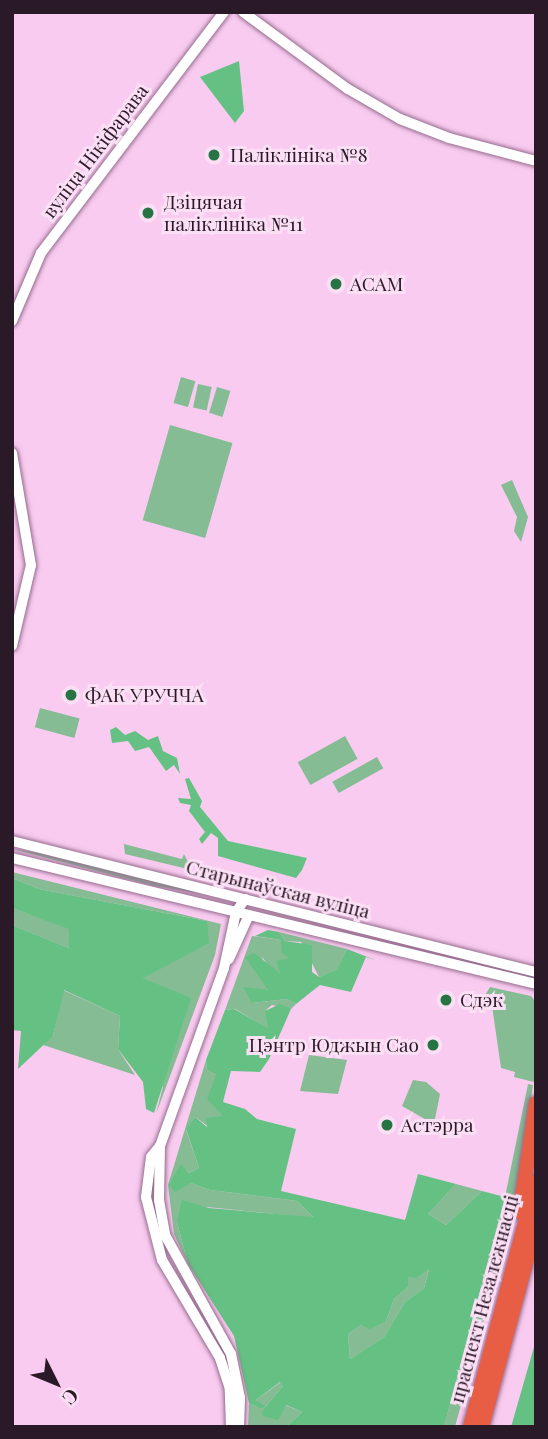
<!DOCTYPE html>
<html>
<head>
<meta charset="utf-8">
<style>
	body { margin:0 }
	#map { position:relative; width:548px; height:1439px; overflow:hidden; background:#f9cbf0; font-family:"Playfair Display",serif }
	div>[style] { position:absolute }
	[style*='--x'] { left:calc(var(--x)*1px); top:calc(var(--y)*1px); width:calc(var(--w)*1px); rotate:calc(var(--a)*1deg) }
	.green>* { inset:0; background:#85bc94; transform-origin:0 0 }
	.forest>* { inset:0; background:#65c183 }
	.roads { filter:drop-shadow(0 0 2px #956c8e) drop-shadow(0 0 2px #956c8e) }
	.secondary>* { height:10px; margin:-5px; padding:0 5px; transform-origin:5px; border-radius:5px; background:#fff }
	.highway>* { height:14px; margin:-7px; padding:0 7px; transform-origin:7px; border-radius:7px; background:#e85e44 }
	.dots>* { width:19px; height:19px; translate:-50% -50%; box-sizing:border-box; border:4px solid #fbdff5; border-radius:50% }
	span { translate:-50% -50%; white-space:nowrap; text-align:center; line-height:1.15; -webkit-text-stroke:6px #fbdff5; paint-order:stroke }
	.street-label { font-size:19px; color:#2a1927 }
	.poi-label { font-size:19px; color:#2a1927 }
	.left { translate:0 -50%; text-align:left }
	.right { translate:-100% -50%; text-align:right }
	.frame { position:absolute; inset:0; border:14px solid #2a1927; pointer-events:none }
	.north { position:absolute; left:21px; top:1348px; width:70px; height:70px; -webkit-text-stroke:5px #fbdff5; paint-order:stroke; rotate:133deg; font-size:19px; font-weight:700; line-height:28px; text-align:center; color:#2a1927 }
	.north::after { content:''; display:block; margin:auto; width:24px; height:32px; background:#2a1927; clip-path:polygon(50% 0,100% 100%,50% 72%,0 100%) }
</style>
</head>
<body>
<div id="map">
	<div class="green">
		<div style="left:181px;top:377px;width:15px;height:27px;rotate:16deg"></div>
		<div style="left:198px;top:384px;width:14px;height:24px;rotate:12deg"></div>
		<div style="left:217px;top:387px;width:14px;height:27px;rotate:17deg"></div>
		<div style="left:170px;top:425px;width:65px;height:99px;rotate:16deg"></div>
		<div style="clip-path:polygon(512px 480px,528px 517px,521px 542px,514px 531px,517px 517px,501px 485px)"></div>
		<div style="left:40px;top:708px;width:41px;height:20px;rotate:15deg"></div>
		<div style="left:345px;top:736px;width:26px;height:54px;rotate:61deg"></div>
		<div style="left:377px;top:757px;width:13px;height:51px;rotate:61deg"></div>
		<div style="clip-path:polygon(123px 837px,124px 844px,182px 859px,184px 854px,192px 870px,125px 854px)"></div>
		<div style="clip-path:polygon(12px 849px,39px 853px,215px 896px,155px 886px)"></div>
		<div style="clip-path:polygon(12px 872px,221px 924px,215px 955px,156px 1114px,163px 1087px,143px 978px,207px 921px,39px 889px,12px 878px)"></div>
		<div style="clip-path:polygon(12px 908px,69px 928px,69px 948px,12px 925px)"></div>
		<div style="clip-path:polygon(279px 932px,347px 949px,337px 971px,319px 977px,301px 942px,285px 941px)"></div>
		<div style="clip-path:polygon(252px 936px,281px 940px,290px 959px,281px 973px,272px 970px,262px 957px,268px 991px,252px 1003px,287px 999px,296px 1004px,291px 1009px,272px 1005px,266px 1010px,269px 1029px,235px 1009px,225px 1010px)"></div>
		<div style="clip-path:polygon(490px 987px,531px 996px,536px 1002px,534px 1082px,514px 1077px,515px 1072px,501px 1068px,491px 999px,484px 997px)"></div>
		<div style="clip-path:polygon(63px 990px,120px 1016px,118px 1049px,135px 1075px,40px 1044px,53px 1036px)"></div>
		<div style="clip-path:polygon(309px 1055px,347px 1060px,338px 1094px,300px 1091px)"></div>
		<div style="clip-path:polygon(206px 1060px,207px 1070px,216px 1075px,223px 1116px,209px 1127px,195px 1117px,186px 1130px,199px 1168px,189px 1173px,180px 1164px,191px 1183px,210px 1190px,297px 1201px,314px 1218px,197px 1206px,177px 1222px,188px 1264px,174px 1234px,168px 1185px)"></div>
		<div style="clip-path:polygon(413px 1080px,426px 1082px,440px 1094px,435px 1119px,430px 1122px,402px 1106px)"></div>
		<div style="clip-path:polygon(528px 1084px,533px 1085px,517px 1198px,455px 1427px,444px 1427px,505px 1197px)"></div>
		<div style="clip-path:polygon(456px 1184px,482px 1191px,446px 1225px,428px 1214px)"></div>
		<div style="clip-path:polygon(429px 1268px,424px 1288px,405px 1302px,384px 1337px,350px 1359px,348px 1334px,361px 1325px,386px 1321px,394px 1299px,408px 1287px,408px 1277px)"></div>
		<div style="clip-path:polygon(281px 1382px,283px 1386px,261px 1412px,285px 1405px,302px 1412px,286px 1427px,248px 1427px,249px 1403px,261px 1409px,264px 1406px,256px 1400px)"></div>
	</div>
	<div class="forest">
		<div style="clip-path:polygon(239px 61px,244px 111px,235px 123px,200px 77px)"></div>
		<div style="clip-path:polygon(116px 727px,125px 735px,135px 731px,148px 740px,158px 736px,163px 751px,177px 758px,180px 774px,174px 765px,166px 771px,149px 747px,135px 751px,128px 741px,112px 743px,110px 730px)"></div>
		<div style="clip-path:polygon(189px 778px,202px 801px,200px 807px,228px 841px,307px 858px,302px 870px,296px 878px,218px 856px,218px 838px,211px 833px,202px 844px,199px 839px,205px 832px,189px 811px,191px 805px,180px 803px,178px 798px,191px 799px,185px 779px)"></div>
		<div style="clip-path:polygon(12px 878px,39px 889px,207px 921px,209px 943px,143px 978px,191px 998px,154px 1113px,146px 1109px,143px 1082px,118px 1049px,120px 1016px,64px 990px,53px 1036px,18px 1069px,21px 1031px,12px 1030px,12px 925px,69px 948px,69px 929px,12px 908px)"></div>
		<div style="clip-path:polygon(268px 930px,279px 932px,285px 941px,312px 945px,312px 972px,319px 977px,337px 970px,347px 949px,378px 961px,366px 957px,351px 992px,320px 985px,296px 1004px,287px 999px,252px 1003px,243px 987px,268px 990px,245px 957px,254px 953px,280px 973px,276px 961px,289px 958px,282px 953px,281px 940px,255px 936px)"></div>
		<div style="clip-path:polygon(evenodd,280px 1004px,291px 1009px,269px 1059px,260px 1072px,231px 1071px,223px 1102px,245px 1109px,257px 1119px,296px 1129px,281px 1191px,405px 1220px,418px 1174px,456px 1184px,428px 1214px,446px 1225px,482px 1191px,505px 1197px,444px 1427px,286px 1427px,302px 1412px,286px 1405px,278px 1420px,263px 1416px,261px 1412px,283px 1386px,280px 1382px,256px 1400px,265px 1406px,261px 1409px,249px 1403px,234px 1336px,188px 1264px,177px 1222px,182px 1200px,209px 1208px,313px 1217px,297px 1201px,210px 1190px,191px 1183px,175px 1192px,169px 1185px,181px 1164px,189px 1173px,199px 1168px,186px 1129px,195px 1117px,207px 1127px,206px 1118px,223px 1116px,207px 1099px,216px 1075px,207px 1070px,206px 1060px,225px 1010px,234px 1009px,268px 1028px,265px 1011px,280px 1004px,429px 1269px,424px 1288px,405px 1302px,384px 1337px,350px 1359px,348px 1334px,361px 1325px,370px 1329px,386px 1321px,394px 1299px,408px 1287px,408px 1277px,416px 1278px,429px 1269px)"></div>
		<div style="clip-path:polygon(536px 1340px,536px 1427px,511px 1427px)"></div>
	</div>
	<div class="roads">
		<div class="secondary">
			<div style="--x:243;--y:12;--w:130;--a:36.3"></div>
			<div style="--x:348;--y:89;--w:60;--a:30"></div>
			<div style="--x:400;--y:119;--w:53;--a:21.2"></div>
			<div style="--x:449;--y:138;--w:90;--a:14.8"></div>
			<div style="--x:12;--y:321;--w:74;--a:-66.9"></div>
			<div style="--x:41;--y:253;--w:303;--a:-52.8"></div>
			<div style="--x:12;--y:453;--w:114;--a:80.4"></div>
			<div style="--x:31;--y:565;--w:83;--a:103.2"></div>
			<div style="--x:12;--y:841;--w:540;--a:14.04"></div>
			<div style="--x:12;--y:858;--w:539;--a:13.52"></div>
			<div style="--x:229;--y:959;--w:48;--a:-65.6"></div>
			<div style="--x:160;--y:1146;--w:54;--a:91.1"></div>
			<div style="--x:159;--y:1200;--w:36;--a:80"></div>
			<div style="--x:165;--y:1235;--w:136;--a:61"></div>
			<div style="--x:231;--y:1354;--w:45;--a:78.4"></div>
			<div style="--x:240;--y:1398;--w:29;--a:92"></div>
			<div style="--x:231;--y:1427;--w:38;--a:-92"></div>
			<div style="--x:230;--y:1389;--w:33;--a:-108"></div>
			<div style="--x:220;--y:1358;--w:114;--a:-120.6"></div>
			<div style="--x:162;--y:1260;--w:65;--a:-104.3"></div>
			<div style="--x:146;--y:1197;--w:40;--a:-82.9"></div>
			<div style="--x:151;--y:1157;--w:14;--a:-51"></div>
			<div style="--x:160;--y:1146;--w:189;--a:-70.2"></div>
			<div style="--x:224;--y:968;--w:57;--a:-77.9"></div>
			<div style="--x:236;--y:912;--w:16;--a:-55"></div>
		</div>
		<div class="highway">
			<div style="--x:520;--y:1212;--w:110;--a:-81.6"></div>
			<div style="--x:470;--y:1427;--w:254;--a:-74.9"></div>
			<div style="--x:482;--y:1427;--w:208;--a:-75"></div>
		</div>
	</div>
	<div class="dots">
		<div style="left:214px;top:155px;background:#267444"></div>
		<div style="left:148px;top:213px;background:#267444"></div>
		<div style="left:336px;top:284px;background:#267444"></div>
		<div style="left:71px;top:695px;background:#267444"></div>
		<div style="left:446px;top:1000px;background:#267444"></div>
		<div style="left:433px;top:1045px;background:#267444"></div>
		<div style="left:387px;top:1125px;background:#267444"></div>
	</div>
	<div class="street-label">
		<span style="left:95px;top:151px;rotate:-53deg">вуліца Нікіфарава</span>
		<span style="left:278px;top:889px;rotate:14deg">Старынаўская вуліца</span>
		<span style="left:484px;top:1299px;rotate:-75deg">праспект Незалежнасці</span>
	</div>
	<div class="poi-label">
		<span class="left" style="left:230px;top:155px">Паліклініка №8</span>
		<span class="left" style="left:164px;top:213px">Дзіцячая<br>паліклініка №11</span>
		<span class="left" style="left:350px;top:284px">АСАМ</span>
		<span class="left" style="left:85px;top:695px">ФАК УРУЧЧА</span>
		<span class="left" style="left:460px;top:1000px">Сдэк</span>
		<span class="right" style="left:419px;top:1045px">Цэнтр Юджын Сао</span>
		<span class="left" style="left:401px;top:1125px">Астэрра</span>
	</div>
	<div class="frame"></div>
	<div class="north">С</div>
</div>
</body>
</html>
